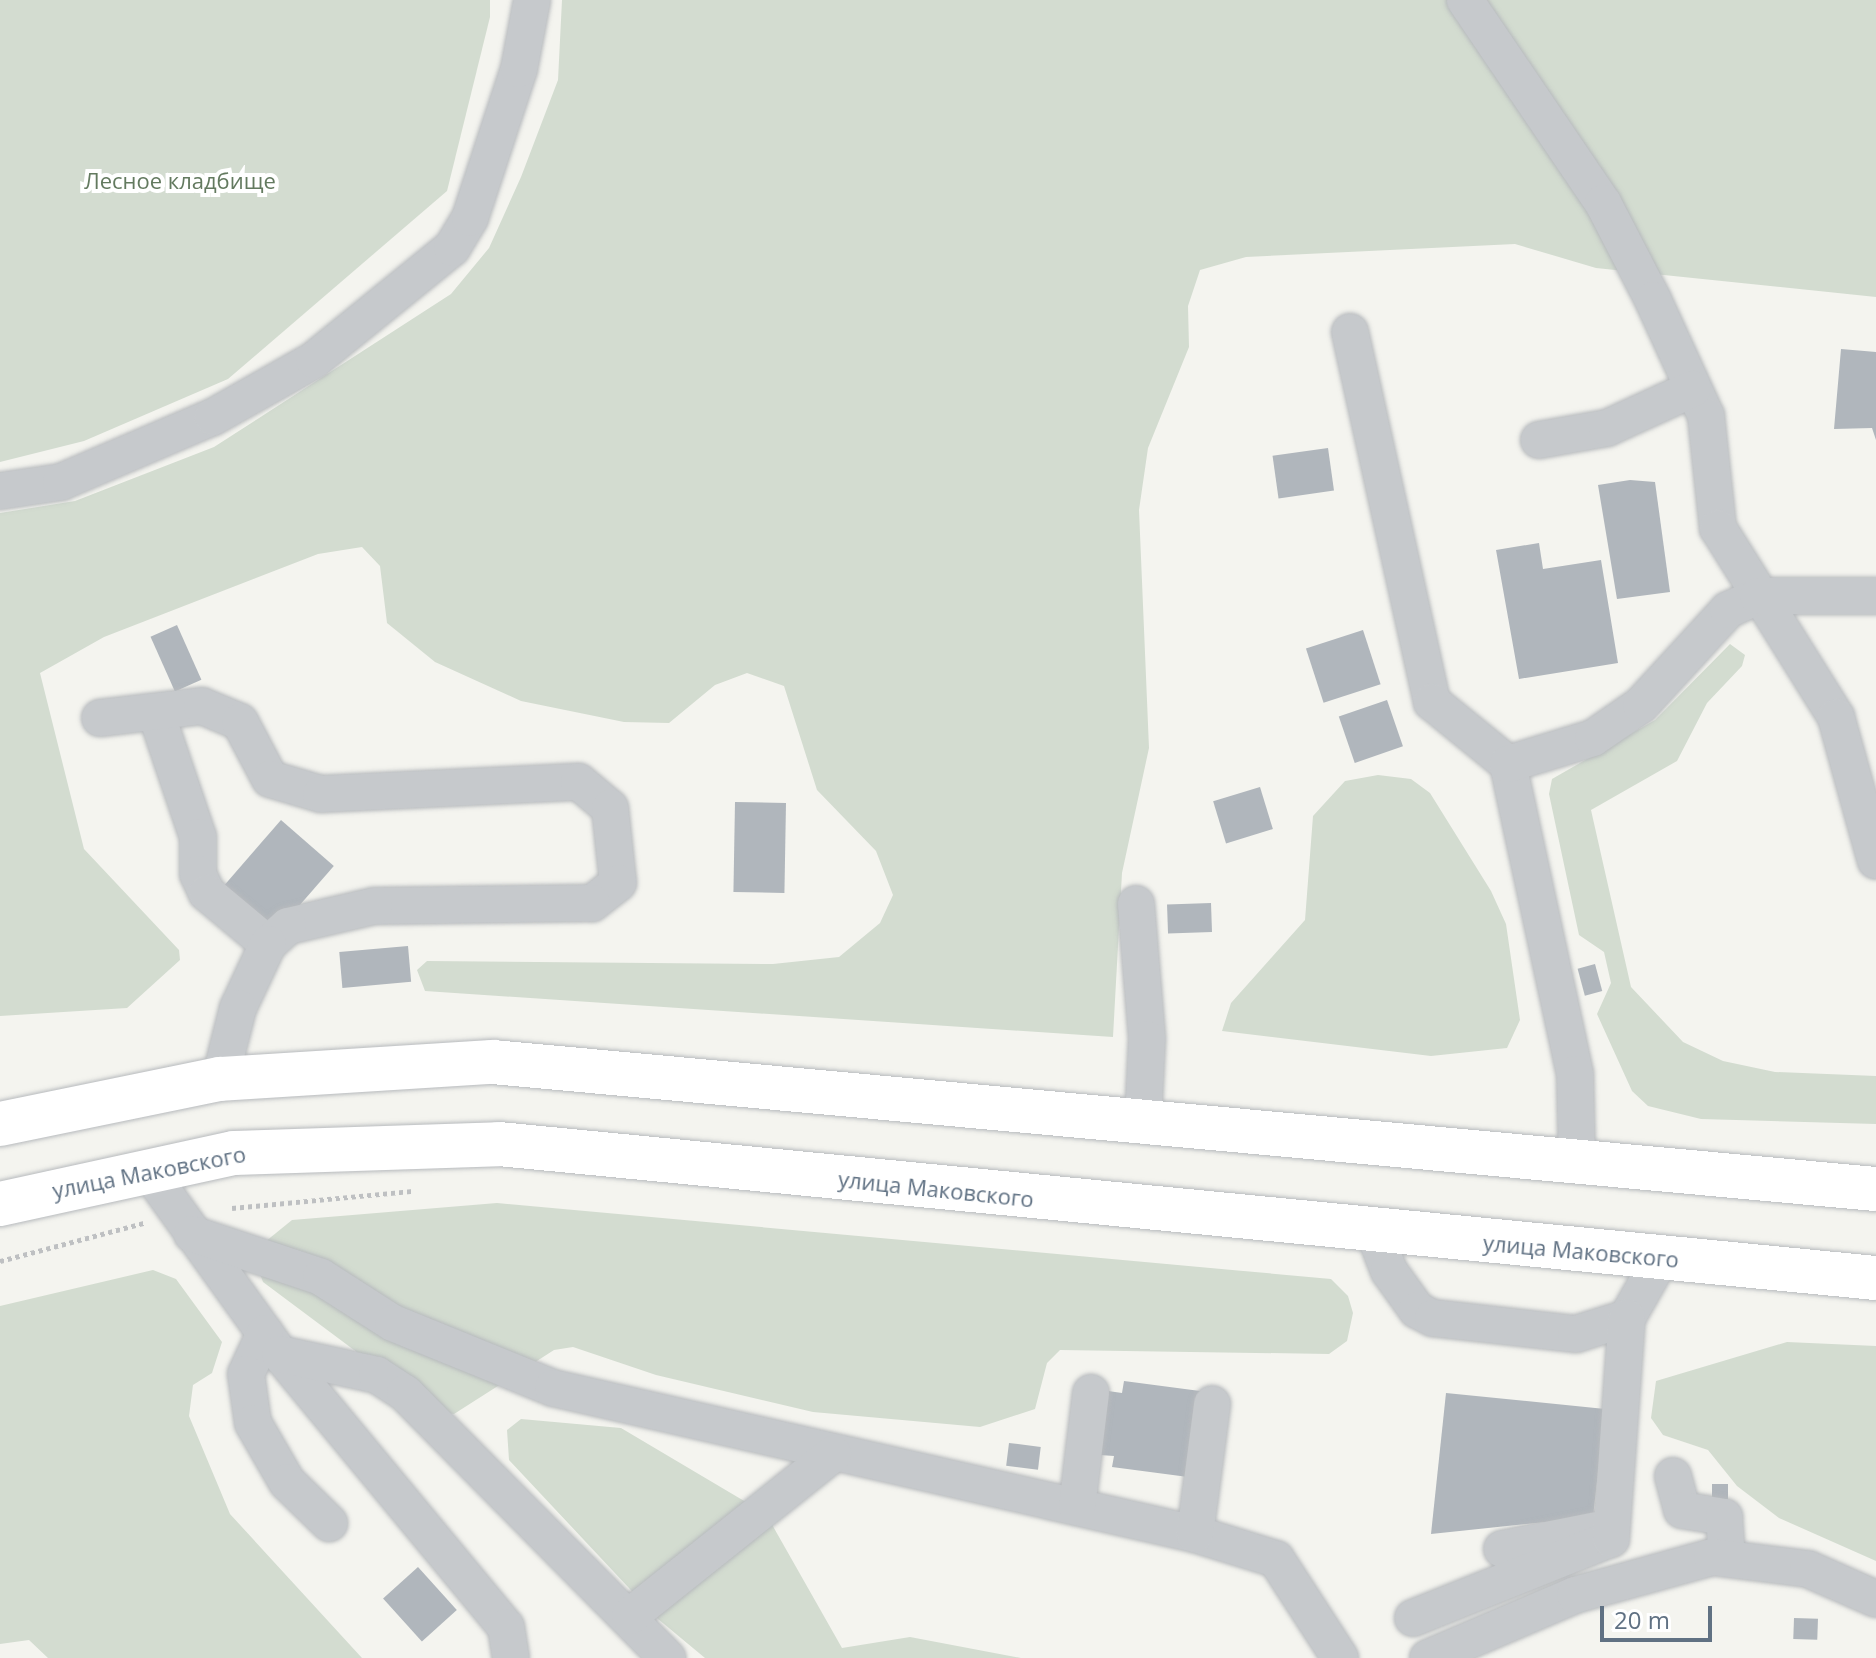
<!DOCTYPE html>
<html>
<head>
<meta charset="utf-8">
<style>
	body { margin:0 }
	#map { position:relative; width:1876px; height:1658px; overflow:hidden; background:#f4f4ef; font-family:"Open Sans",sans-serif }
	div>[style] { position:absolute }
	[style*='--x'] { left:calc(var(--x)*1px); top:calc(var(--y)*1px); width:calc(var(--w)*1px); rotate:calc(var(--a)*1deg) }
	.green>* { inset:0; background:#d3dcd0 }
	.building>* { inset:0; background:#b0b6bc; transform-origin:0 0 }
	.path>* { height:5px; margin-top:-2.5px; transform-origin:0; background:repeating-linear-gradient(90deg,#bec0c2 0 4px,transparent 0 8px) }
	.roads { filter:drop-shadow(0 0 2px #b7babd) drop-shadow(0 0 2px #b7babd) }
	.minor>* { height:36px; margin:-18px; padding:0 18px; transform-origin:18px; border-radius:18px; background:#c6c9cc }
	.highway>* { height:44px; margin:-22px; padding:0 22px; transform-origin:22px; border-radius:22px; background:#fff }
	span { translate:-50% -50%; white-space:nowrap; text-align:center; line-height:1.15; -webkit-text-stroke:8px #fff; paint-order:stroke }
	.park-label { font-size:22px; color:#637a5f }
	.street-label { font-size:22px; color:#607183 }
	.scale { position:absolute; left:1600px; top:1606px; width:112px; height:36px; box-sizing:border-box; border:4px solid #607183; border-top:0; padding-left:10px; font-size:24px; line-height:28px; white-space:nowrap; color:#607183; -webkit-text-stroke:6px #fff; paint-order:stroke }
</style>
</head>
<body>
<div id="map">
	<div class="green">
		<div style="clip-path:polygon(0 0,490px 0,490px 17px,447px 191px,228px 379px,84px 441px,0 462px)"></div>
		<div style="clip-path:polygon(562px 0,1876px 0,1876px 297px,1596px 268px,1515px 244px,1246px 257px,1200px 270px,1188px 306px,1189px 347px,1148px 448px,1139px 510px,1149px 748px,1122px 873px,1113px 1037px,425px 991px,417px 970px,427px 961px,773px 964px,839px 957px,880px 923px,893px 895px,876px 851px,817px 790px,784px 686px,747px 673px,715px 685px,669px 723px,624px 722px,521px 701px,435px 662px,387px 623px,380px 566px,362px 547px,318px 554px,104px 637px,40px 673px,84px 849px,179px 950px,180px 960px,127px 1008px,0 1016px,0 513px,75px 501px,214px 447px,451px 294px,489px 248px,521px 177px,558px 80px)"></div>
		<div style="clip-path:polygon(1730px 644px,1745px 655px,1742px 666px,1707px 703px,1677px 761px,1591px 810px,1631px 987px,1683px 1042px,1723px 1061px,1775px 1072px,1876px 1076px,1876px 1124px,1701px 1119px,1648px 1106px,1632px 1091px,1597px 1014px,1611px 983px,1604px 952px,1579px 935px,1549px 794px,1552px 779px,1655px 720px)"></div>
		<div style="clip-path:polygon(1378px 775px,1411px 779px,1430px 793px,1491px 891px,1506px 924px,1520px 1020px,1507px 1048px,1431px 1056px,1222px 1031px,1231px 1003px,1305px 920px,1313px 816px,1345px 781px)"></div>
		<div style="clip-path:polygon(497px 1203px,1331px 1279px,1348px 1296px,1353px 1313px,1347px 1341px,1329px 1354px,1060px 1350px,1047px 1363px,1035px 1409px,980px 1427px,813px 1412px,656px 1375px,573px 1347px,554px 1350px,454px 1414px,437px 1412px,263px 1282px,256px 1263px,260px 1246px,292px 1220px)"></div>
		<div style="clip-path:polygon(153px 1270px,176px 1279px,222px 1342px,212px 1373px,193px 1385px,189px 1416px,230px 1514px,362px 1658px,48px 1658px,29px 1640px,0 1644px,0 1306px)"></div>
		<div style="clip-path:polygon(1787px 1342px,1876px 1346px,1876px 1561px,1779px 1518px,1737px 1486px,1708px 1450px,1663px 1435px,1651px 1418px,1656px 1381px)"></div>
		<div style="clip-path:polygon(521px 1419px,621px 1428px,766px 1514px,842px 1648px,910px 1637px,1021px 1658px,705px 1658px,658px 1619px,509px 1460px,507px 1430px)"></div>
	</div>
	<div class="building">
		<div style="clip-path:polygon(1841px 349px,1876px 352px,1876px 440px,1872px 428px,1834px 429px)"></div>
		<div style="left:1328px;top:448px;width:43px;height:56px;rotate:82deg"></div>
		<div style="clip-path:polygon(1630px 480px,1655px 482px,1670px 592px,1617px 599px,1598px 485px)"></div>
		<div style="clip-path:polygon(1539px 543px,1543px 569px,1601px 560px,1618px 663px,1519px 679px,1496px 550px)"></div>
		<div style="left:177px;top:625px;width:60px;height:29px;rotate:66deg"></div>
		<div style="left:1363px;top:630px;width:57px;height:60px;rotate:72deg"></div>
		<div style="left:1387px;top:700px;width:49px;height:51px;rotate:71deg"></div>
		<div style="left:1260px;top:787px;width:44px;height:49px;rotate:73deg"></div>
		<div style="left:735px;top:802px;width:51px;height:90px;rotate:1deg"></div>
		<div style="left:281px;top:820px;width:70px;height:88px;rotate:41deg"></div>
		<div style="left:1211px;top:903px;width:29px;height:44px;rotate:88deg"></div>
		<div style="left:408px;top:946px;width:36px;height:69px;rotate:85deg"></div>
		<div style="left:1595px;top:964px;width:28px;height:18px;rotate:75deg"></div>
		<div style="clip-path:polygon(1124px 1381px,1200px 1391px,1188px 1477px,1112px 1467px,1114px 1456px,1100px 1455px,1108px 1391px,1122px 1393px)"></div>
		<div style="clip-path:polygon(1446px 1393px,1605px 1409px,1593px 1517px,1431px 1534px)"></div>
		<div style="left:1009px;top:1443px;width:32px;height:23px;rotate:7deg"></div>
		<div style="left:1712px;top:1484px;width:16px;height:23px"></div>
		<div style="left:418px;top:1567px;width:58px;height:47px;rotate:48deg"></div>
		<div style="left:1794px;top:1618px;width:24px;height:21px;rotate:2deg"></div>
	</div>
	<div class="path">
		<div style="--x:232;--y:1208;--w:182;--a:-5.4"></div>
		<div style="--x:0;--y:1261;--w:149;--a:-14.8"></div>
	</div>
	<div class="roads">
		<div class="minor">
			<div style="--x:1465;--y:0;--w:245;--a:55.8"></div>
			<div style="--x:1603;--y:203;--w:109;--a:62.7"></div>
			<div style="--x:1653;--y:300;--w:128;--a:65.4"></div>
			<div style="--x:1706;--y:416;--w:113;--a:83.9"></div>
			<div style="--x:1718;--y:528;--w:223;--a:58"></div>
			<div style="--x:1836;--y:717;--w:149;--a:74.5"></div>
			<div style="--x:1350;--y:332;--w:379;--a:77.5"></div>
			<div style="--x:1432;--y:702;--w:98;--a:39.2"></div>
			<div style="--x:1508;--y:764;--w:317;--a:77.8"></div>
			<div style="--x:1575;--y:1074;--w:88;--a:88.7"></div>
			<div style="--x:1539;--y:440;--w:69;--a:-10"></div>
			<div style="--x:1607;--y:428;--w:94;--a:-24.6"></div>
			<div style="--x:0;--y:491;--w:62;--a:-8.4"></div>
			<div style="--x:61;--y:482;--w:165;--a:-23.2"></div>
			<div style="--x:213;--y:417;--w:116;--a:-29.4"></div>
			<div style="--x:314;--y:360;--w:178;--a:-39.1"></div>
			<div style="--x:452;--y:248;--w:35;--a:-59"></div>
			<div style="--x:470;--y:218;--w:157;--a:-71.8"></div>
			<div style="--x:519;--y:69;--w:70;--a:-79.3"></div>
			<div style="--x:157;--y:716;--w:128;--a:71.3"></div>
			<div style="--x:198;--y:837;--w:37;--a:90"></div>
			<div style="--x:198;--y:874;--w:21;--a:65"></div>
			<div style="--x:207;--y:893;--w:80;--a:39.9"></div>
			<div style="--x:100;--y:718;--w:103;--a:-6.7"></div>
			<div style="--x:202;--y:706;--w:41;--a:22.8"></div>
			<div style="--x:240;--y:722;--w:64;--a:62.2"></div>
			<div style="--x:270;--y:779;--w:53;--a:16.4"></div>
			<div style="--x:321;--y:794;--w:258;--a:-2.7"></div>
			<div style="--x:579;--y:782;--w:40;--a:40"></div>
			<div style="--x:610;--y:808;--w:75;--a:83.9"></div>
			<div style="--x:618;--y:883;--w:33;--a:142"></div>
			<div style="--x:592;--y:903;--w:218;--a:179.2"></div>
			<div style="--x:374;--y:906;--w:88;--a:166.9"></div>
			<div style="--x:288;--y:926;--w:27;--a:138"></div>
			<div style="--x:268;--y:944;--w:71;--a:115.1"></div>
			<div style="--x:238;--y:1008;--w:73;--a:104.2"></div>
			<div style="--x:1508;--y:764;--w:89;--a:-17"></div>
			<div style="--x:1593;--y:738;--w:58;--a:-34.5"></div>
			<div style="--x:1641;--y:705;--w:129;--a:-47.5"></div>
			<div style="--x:1728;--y:610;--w:33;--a:-25"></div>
			<div style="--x:1758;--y:596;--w:118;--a:0"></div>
			<div style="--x:1136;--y:904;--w:135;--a:85.3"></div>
			<div style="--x:1147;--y:1039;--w:83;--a:92.8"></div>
			<div style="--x:147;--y:1169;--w:228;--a:54.3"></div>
			<div style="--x:280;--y:1354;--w:354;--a:50.4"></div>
			<div style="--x:506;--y:1627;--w:31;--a:81"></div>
			<div style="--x:1374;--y:1232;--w:42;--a:69"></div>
			<div style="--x:1389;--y:1271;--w:48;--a:54.3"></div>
			<div style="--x:1417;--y:1310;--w:18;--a:27"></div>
			<div style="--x:1433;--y:1318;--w:144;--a:6.4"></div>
			<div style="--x:1576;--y:1334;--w:53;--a:-17.4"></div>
			<div style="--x:1627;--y:1318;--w:69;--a:-60.5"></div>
			<div style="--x:192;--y:1234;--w:136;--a:18.4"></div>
			<div style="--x:321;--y:1277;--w:85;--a:32.6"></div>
			<div style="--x:393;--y:1323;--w:173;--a:22.1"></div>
			<div style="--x:553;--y:1388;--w:658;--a:12.81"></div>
			<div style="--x:1195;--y:1534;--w:85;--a:17.2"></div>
			<div style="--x:1276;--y:1559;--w:118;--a:57.1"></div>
			<div style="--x:265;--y:1333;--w:45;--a:114.9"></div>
			<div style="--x:246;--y:1374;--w:49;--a:81.9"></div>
			<div style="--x:253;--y:1423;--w:68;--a:60"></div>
			<div style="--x:287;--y:1482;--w:59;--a:44.3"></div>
			<div style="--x:280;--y:1354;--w:99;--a:12.2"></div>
			<div style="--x:377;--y:1375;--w:33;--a:33"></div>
			<div style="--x:405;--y:1393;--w:373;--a:45.3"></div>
			<div style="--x:1673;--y:1476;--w:35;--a:75"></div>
			<div style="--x:1682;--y:1510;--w:43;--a:9.5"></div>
			<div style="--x:1724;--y:1517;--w:41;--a:85.8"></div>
			<div style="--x:1077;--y:1507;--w:115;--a:-83"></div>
			<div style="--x:1195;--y:1534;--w:131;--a:-82.5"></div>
			<div style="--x:1502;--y:1549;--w:96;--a:-11.4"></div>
			<div style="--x:630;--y:1616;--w:260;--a:-38.6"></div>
			<div style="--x:1413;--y:1618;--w:213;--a:-21.8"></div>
			<div style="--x:1611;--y:1539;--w:222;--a:-85.9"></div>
			<div style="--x:1428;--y:1658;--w:160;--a:-23.2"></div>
			<div style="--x:1575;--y:1595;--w:142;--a:-15.5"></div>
			<div style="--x:1712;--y:1557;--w:97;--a:7.1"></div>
			<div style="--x:1808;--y:1569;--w:74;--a:23.8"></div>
		</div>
		<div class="highway">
			<div style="--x:0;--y:1124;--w:225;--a:-11.6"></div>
			<div style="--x:220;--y:1079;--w:274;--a:-3.6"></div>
			<div style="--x:493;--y:1062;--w:1389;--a:5.25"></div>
			<div style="--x:0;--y:1204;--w:239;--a:-12.3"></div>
			<div style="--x:234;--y:1153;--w:265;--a:-1.9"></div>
			<div style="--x:499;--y:1144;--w:1384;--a:5.56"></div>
		</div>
	</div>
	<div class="park-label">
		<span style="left:180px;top:181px">Лесное кладбище</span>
	</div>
	<div class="street-label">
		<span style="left:149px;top:1172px;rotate:-11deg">улица Маковского</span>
		<span style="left:936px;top:1189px;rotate:6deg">улица Маковского</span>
		<span style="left:1581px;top:1251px;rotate:5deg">улица Маковского</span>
	</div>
	<div class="scale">20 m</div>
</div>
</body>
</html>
